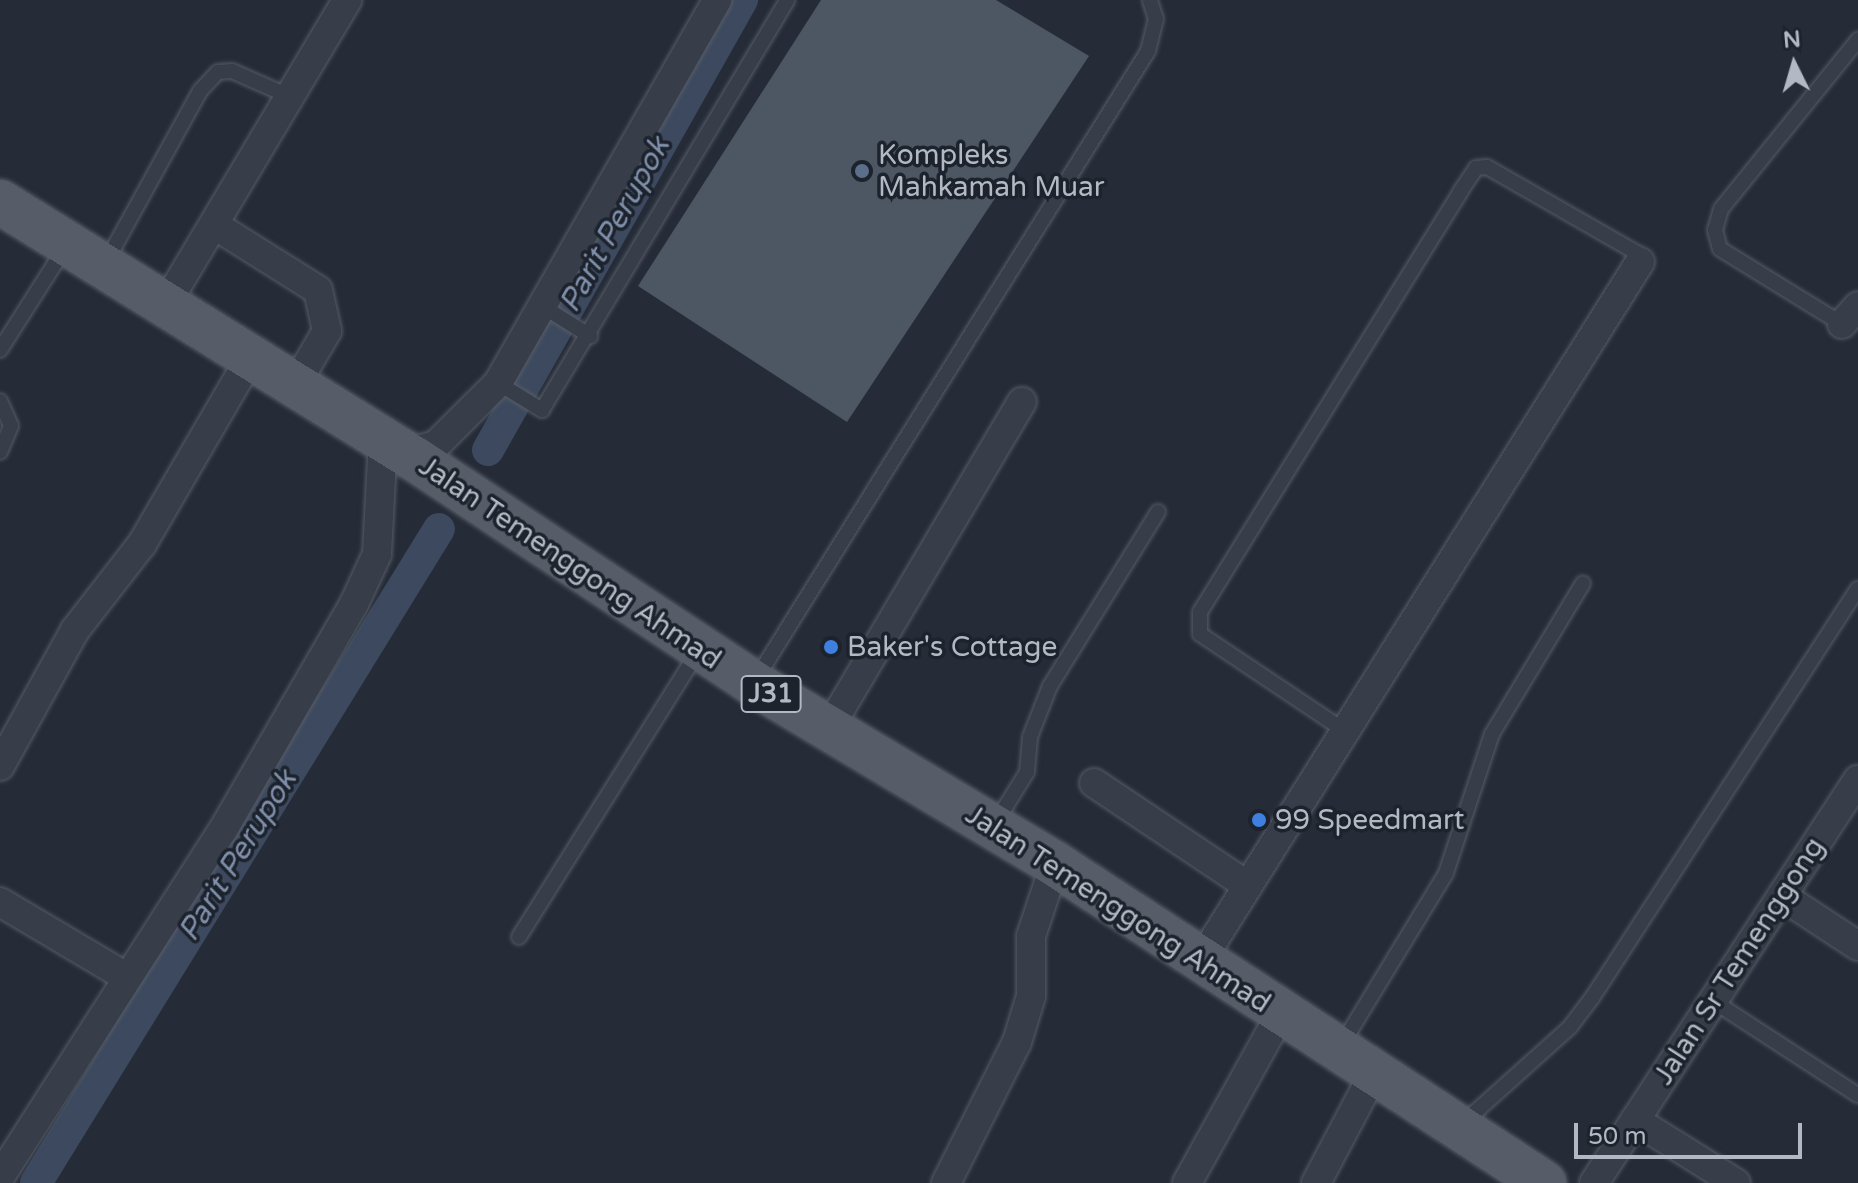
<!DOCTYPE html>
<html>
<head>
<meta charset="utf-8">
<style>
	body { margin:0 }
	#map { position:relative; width:1858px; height:1183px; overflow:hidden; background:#252c38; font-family:"Varela Round",sans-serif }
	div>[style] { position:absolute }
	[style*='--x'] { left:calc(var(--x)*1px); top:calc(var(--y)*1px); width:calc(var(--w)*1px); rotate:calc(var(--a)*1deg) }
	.canal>* { height:32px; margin:-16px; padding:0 16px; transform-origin:16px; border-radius:16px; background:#3c495f }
	.building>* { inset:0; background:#4d5663 }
	.roads { filter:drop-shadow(0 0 2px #565c66) drop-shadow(0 0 2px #565c66) }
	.lane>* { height:14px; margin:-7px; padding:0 7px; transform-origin:7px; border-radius:7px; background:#383e49 }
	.street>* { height:28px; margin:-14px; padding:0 14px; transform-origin:14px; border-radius:14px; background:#383e49 }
	.primary>* { height:44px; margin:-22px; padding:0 22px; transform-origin:22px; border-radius:22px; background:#565d68 }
	.dots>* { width:22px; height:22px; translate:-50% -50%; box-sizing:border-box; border:4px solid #1d232d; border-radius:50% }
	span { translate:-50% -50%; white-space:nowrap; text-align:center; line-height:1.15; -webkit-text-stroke:7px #1d232d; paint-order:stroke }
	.shield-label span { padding:2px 6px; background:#1d232d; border:2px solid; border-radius:6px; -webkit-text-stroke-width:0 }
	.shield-label { font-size:26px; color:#b3b9c4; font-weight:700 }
	.poi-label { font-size:28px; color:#b3b9c4 }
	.left { translate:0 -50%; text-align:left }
	.street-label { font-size:28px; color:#b3b9c4 }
	.water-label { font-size:30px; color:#7f8fa9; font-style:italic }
	.north { position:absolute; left:1754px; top:24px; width:80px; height:80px; -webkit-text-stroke:6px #1d232d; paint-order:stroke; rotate:355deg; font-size:22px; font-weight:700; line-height:32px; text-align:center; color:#b3b9c4 }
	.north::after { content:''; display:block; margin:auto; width:28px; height:36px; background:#b3b9c4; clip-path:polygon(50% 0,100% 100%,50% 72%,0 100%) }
	.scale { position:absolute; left:1574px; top:1123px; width:228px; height:36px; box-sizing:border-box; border:4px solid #b3b9c4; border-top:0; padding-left:10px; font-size:24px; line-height:28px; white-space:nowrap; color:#b3b9c4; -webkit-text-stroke:6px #1d232d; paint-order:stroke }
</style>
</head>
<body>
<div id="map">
	<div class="canal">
		<div style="--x:488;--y:450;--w:517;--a:-60.56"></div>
		<div style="--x:36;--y:1183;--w:768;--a:-58.36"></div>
	</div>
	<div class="building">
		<div style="clip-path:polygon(821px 0,996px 0,1089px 56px,847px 422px,638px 286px)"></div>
	</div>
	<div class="roads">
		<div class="lane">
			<div style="--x:106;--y:262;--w:195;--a:-61.2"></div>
			<div style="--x:200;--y:91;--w:26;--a:-47"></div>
			<div style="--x:218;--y:72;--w:14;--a:-4"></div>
			<div style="--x:232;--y:71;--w:64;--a:23.8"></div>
			<div style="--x:542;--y:306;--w:57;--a:32"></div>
			<div style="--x:1842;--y:324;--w:143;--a:-148.4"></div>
			<div style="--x:1720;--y:249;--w:20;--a:-105"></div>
			<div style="--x:1715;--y:230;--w:22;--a:-74"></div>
			<div style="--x:1721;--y:209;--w:218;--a:-51"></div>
			<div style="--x:0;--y:350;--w:123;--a:-57.6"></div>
			<div style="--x:498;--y:383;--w:52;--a:31.5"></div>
			<div style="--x:542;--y:410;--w:478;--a:-59.1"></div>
			<div style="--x:0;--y:401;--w:27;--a:66"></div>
			<div style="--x:11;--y:426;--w:28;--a:113"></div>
			<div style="--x:756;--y:679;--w:740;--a:-58.03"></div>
			<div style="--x:1148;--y:51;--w:33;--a:-76"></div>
			<div style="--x:1156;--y:19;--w:20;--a:-108"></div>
			<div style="--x:1345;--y:731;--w:174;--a:-146.2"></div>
			<div style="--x:1200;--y:634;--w:22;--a:-90"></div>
			<div style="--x:1200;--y:612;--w:494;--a:-58.2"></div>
			<div style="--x:1460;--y:192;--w:29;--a:-56"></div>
			<div style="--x:1476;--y:168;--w:11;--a:-5"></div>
			<div style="--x:1487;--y:167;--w:173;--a:29.8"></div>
			<div style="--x:1637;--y:253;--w:9;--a:72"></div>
			<div style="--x:996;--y:822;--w:59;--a:-58.2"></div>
			<div style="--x:1027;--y:772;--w:35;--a:-85"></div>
			<div style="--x:1030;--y:737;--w:55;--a:-68.6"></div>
			<div style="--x:1050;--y:686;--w:205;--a:-58.2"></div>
			<div style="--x:519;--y:937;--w:335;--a:-57.9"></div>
			<div style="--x:1713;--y:1001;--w:173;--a:33"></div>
			<div style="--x:1341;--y:1046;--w:202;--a:-58.7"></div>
			<div style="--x:1446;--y:873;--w:146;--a:-71.7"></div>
			<div style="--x:1492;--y:734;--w:176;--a:-58.9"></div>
			<div style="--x:1462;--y:1124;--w:145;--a:-41.9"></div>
			<div style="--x:1570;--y:1027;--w:36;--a:-53"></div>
			<div style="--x:1592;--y:998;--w:488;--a:-57"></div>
		</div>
		<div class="street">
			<div style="--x:216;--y:226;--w:120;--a:32.1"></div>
			<div style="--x:318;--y:290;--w:42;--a:77.6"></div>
			<div style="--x:327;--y:331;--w:67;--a:120.4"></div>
			<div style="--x:163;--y:309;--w:360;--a:-59.2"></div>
			<div style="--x:1842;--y:324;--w:24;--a:-48"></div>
			<div style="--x:406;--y:454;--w:31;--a:-17"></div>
			<div style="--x:436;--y:445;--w:88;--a:-45"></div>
			<div style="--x:498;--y:383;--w:441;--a:-60.2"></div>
			<div style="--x:829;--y:728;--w:379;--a:-59.4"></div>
			<div style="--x:0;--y:766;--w:155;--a:-61.1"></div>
			<div style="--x:75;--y:630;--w:109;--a:-52.1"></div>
			<div style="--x:142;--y:544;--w:211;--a:-59.8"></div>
			<div style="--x:1094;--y:783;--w:185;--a:33.8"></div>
			<div style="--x:1782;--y:896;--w:91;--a:33.3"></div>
			<div style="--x:0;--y:902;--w:143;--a:30.7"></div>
			<div style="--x:1200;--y:962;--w:827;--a:-57.85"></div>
			<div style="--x:1635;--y:1120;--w:119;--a:32"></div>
			<div style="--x:0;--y:1177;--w:412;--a:-57.3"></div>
			<div style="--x:223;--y:830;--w:261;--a:-59.9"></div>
			<div style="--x:354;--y:604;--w:55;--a:-65.3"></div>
			<div style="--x:377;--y:554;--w:114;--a:-87"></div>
			<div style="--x:946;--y:1183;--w:158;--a:-63.3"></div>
			<div style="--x:1017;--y:1042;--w:48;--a:-73.1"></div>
			<div style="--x:1031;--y:996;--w:60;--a:-90"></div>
			<div style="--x:1031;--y:936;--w:76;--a:-71.6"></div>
			<div style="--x:1187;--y:1183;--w:192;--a:-61"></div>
			<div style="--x:1316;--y:1183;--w:124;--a:-62.2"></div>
			<div style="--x:1594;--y:1183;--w:482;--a:-56.8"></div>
		</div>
		<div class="primary">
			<div style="--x:0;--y:202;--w:488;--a:31.8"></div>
			<div style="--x:415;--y:459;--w:405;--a:33.5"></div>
			<div style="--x:753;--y:683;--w:352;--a:30.9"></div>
			<div style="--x:1055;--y:864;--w:584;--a:33.12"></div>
		</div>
	</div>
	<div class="dots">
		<div style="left:862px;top:171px;background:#5c6f8a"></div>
		<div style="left:831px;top:647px;background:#3f7fe0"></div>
		<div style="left:1259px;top:820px;background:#3f7fe0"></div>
	</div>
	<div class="shield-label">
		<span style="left:771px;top:694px">J31</span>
	</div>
	<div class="poi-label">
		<span class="left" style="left:878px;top:171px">Kompleks<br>Mahkamah Muar</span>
		<span class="left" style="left:847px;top:647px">Baker's Cottage</span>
		<span class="left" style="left:1275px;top:820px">99 Speedmart</span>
	</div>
	<div class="street-label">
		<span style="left:570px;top:563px;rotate:34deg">Jalan Temenggong Ahmad</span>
		<span style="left:1118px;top:909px;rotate:33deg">Jalan Temenggong Ahmad</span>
		<span style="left:1739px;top:961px;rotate:-57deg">Jalan Sr Temenggong</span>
	</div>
	<div class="water-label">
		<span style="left:615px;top:225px;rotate:-61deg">Parit Perupok</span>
		<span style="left:238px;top:856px;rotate:-58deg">Parit Perupok</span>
	</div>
	<div class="north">N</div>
	<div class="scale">50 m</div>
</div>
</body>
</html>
